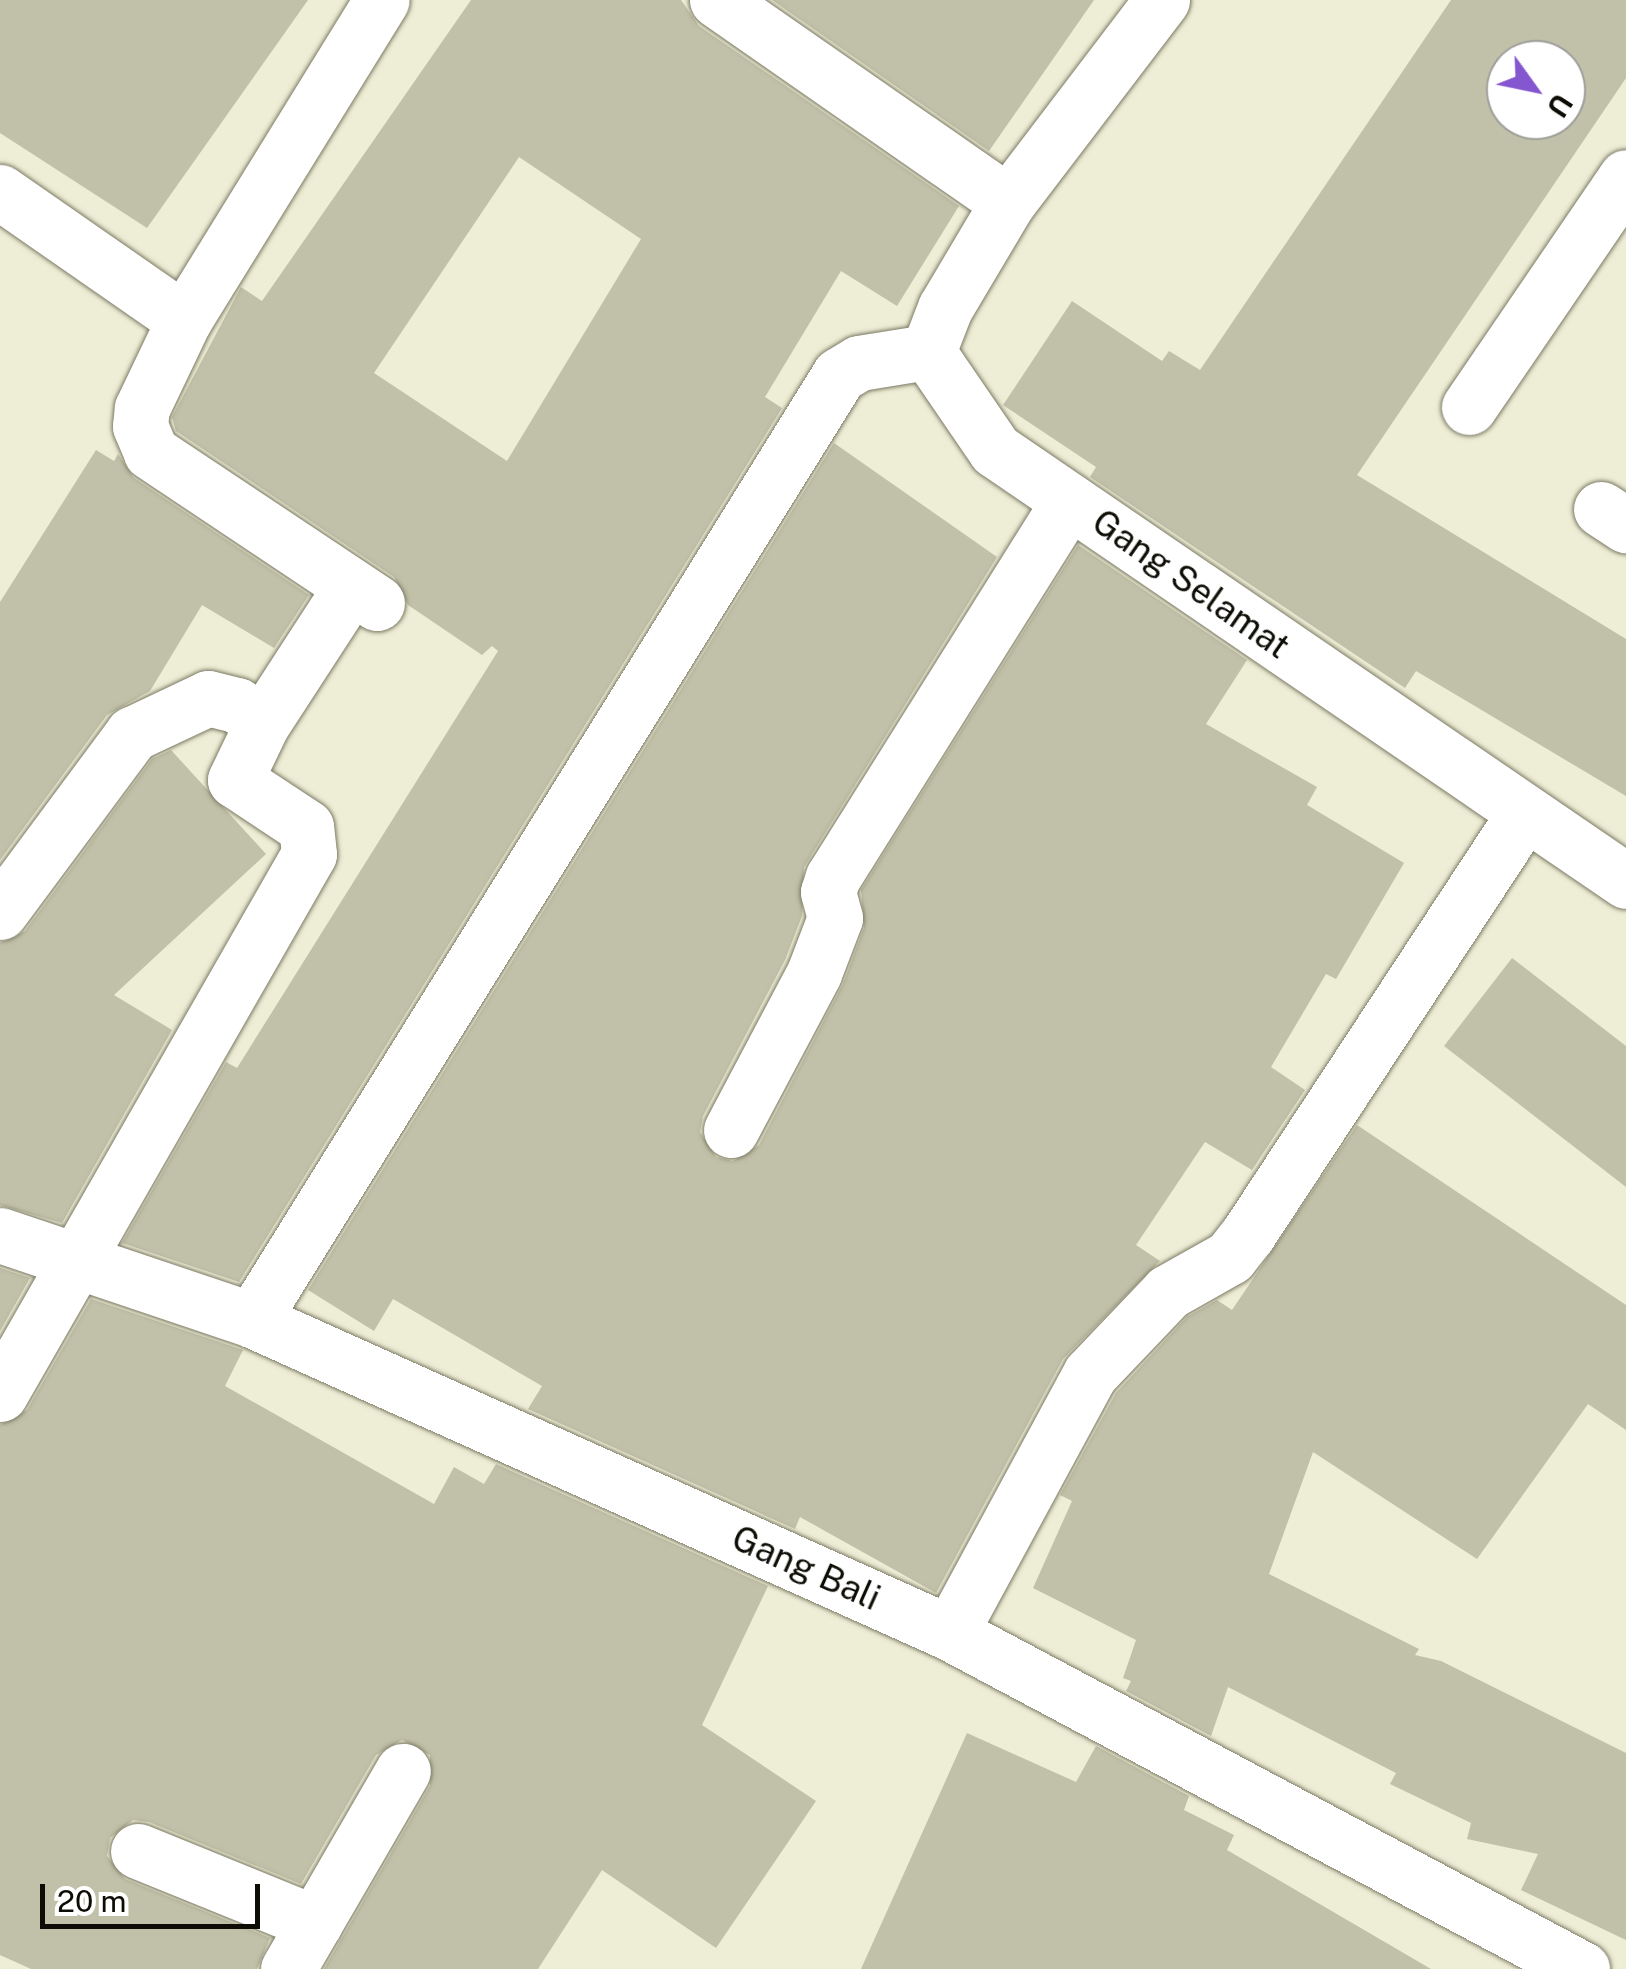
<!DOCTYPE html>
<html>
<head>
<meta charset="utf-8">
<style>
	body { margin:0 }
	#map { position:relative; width:1626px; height:1969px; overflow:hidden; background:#eeedd5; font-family:"Public Sans",sans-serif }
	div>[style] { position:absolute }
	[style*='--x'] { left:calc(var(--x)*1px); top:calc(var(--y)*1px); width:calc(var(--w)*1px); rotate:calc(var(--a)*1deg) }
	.building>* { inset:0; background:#c1c0a8 }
	.roads { filter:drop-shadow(0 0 2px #7c7a65) drop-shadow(0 0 2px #7c7a65) }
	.minor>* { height:55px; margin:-27.5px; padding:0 27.5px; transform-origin:27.5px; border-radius:27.5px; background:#fff }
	span { translate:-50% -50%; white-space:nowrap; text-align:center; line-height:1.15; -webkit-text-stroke:8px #fff; paint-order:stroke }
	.street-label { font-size:35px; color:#0d0c05 }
	.north { position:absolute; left:1486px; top:40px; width:100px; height:100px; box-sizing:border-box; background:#fff; border:2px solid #9e9e9b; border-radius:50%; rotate:123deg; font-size:28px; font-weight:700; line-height:40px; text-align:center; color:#0d0c05 }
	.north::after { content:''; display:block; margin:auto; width:35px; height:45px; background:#8456cf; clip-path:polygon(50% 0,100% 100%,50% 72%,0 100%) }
	.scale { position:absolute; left:40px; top:1884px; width:220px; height:45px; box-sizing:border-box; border:5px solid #0d0c05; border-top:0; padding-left:12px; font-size:30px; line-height:35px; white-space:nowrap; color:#0d0c05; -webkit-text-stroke:8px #fff; paint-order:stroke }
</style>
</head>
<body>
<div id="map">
	<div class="building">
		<div style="clip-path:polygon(0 0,308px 0,147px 228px,0 133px)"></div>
		<div style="clip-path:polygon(evenodd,471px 0,681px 0,699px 26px,959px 206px,897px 306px,841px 271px,765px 397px,782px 408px,239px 1282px,122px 1243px,226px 1062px,237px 1068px,498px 651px,492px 646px,482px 655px,408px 605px,394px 577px,176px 431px,172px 417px,241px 287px,262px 301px,471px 0,519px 157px,641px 239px,507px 461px,374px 373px,519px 157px)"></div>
		<div style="clip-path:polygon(772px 0,1094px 0,989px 151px)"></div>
		<div style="clip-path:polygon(evenodd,1451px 0,1626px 0,1626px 78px,1357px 475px,1626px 639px,1626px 796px,1416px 671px,1405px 688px,1090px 477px,1096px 467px,1003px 405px,1072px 301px,1162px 361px,1169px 351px,1200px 370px,1451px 0,1506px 60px,1566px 60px,1566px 120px,1506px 120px,1506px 60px)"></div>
		<div style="clip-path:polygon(834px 443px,997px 557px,804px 867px,802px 916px,785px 960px,703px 1116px,700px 1132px,716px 1157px,733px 1161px,759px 1145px,843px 984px,864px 928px,861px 890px,1078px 545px,1247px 660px,1206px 724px,1317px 787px,1307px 805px,1404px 863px,1336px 979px,1326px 974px,1271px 1067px,1305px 1090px,1252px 1170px,1205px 1142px,1136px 1245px,1160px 1261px,1063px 1359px,936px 1593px,800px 1517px,795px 1529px,528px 1409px,542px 1386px,393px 1299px,374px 1331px,308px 1290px)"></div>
		<div style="clip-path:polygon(96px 450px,114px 461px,118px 454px,134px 478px,309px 595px,274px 648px,202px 605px,150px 691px,107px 715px,0 860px,0 602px)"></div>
		<div style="clip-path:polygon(171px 750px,266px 854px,114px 995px,172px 1030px,62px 1223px,0 1205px,0 943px,25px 931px,152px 759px)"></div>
		<div style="clip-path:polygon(1512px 958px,1626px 1046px,1626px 1187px,1444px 1046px)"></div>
		<div style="clip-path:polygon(1357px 1125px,1626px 1305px,1626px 1430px,1588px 1404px,1477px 1559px,1313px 1452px,1269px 1574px,1419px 1649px,1415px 1655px,1441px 1661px,1626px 1753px,1626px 1940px,1521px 1890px,1538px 1854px,1467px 1839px,1471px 1823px,1390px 1784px,1396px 1773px,1228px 1687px,1211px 1736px,1126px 1691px,1131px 1681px,1123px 1678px,1136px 1640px,1033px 1588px,1072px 1501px,1060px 1495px,1116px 1393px,1187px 1317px,1217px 1300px,1232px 1310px)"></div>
		<div style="clip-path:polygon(0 1268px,30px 1278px,0 1331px)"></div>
		<div style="clip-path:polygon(91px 1299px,243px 1350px,225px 1386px,434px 1504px,454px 1467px,484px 1484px,496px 1464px,768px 1586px,702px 1725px,816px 1801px,716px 1948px,602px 1870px,538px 1969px,324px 1969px,430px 1786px,430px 1755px,402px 1740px,376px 1755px,301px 1884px,149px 1822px,133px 1820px,110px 1838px,107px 1856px,125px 1879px,270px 1938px,257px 1969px,31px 1969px,0 1955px,0 1425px,27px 1410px)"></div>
		<div style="clip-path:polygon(967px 1733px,1076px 1782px,1096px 1746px,1189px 1796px,1184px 1810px,1234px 1835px,1227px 1850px,1431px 1969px,861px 1969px)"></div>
	</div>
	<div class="roads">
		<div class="minor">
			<div style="--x:717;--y:0;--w:354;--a:34.8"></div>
			<div style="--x:1162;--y:0;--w:254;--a:127.3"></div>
			<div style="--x:1008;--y:202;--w:123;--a:120.7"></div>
			<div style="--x:945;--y:308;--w:47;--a:111.1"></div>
			<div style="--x:928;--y:352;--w:119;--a:55.6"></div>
			<div style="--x:995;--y:450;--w:764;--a:34.33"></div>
			<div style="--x:0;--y:192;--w:224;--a:34.8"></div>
			<div style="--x:1469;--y:407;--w:278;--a:-55.7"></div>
			<div style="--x:1601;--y:509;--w:30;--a:33"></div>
			<div style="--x:377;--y:603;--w:272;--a:-146.3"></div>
			<div style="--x:151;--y:452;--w:28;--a:-113"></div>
			<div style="--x:140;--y:426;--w:18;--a:-84"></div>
			<div style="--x:142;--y:408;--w:98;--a:-64.5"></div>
			<div style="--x:184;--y:320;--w:376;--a:-58.3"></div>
			<div style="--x:0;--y:912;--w:222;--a:-53.4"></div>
			<div style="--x:132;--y:734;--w:84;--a:-25.3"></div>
			<div style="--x:208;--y:698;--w:30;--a:14"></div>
			<div style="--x:237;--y:705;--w:31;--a:37"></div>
			<div style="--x:262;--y:724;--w:163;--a:-57"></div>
			<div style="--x:731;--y:1130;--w:178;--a:-62.1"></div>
			<div style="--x:814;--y:973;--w:59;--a:-69.1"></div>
			<div style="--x:835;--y:918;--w:27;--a:-105"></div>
			<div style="--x:828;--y:892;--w:16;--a:-72"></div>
			<div style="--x:833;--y:877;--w:444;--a:-57.9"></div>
			<div style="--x:0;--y:1235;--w:266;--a:18.6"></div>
			<div style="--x:252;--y:1320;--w:765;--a:24.15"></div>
			<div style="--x:950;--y:1633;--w:716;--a:28"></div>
			<div style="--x:252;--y:1320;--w:1112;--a:-58.15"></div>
			<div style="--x:839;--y:375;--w:23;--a:-31"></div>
			<div style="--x:859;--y:363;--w:70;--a:-9.1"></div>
			<div style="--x:0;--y:1394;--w:622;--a:-60.22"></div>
			<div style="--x:309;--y:854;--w:27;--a:-96"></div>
			<div style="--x:306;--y:827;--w:85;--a:-146.5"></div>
			<div style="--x:235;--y:780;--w:62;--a:-64.3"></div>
			<div style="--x:950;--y:1633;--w:294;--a:-61.6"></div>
			<div style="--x:1090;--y:1374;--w:113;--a:-46.4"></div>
			<div style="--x:1168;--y:1292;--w:71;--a:-29.4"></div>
			<div style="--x:1230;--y:1257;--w:29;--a:-52"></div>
			<div style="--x:1248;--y:1234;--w:503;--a:-56.69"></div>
			<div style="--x:138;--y:1851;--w:191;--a:22.1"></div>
			<div style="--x:288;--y:1969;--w:229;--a:-59.9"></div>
		</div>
	</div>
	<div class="street-label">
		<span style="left:1191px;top:584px;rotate:35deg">Gang Selamat</span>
		<span style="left:806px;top:1568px;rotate:24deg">Gang Bali</span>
	</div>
	<div class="north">U</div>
	<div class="scale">20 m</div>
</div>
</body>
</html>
